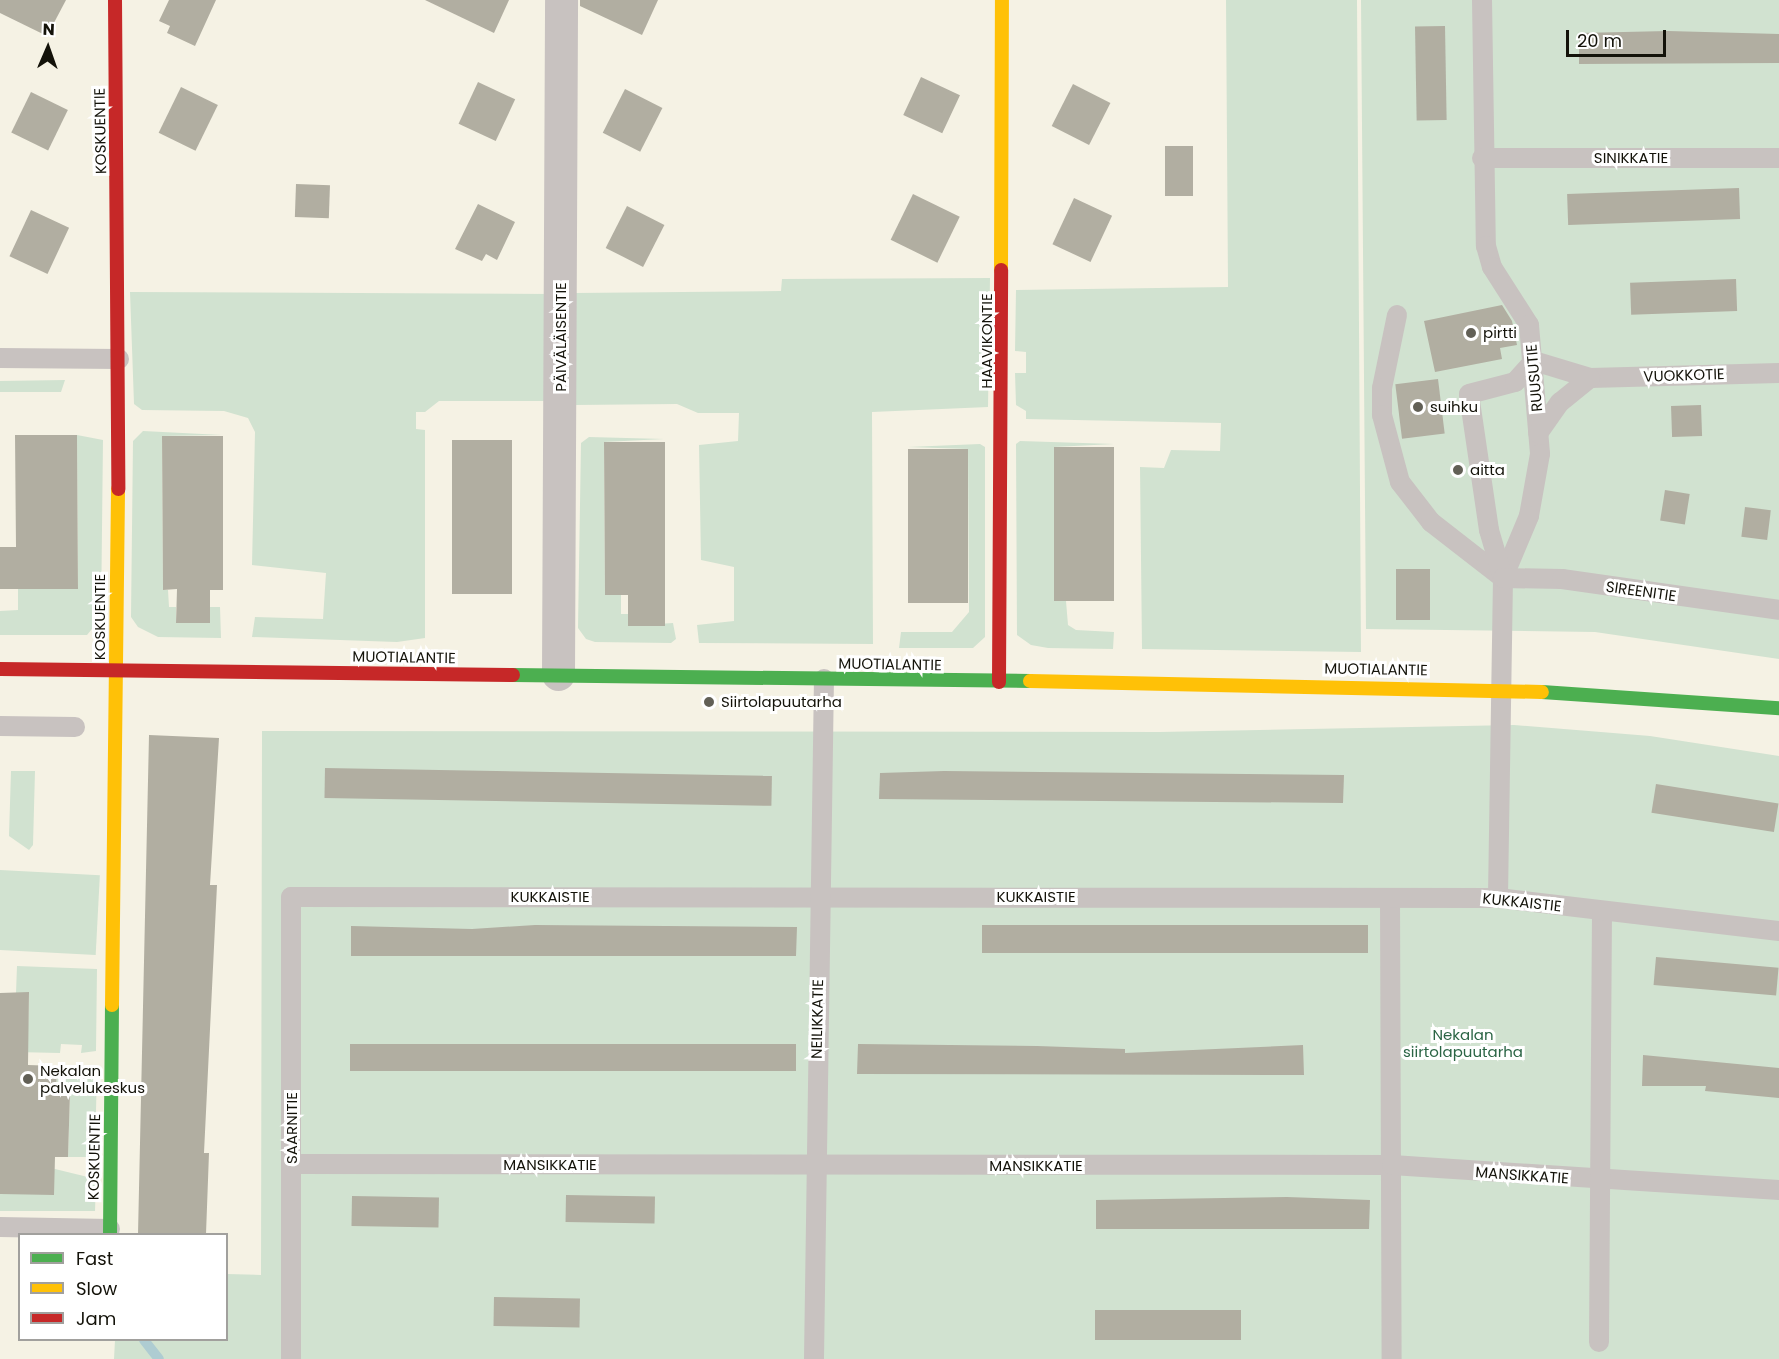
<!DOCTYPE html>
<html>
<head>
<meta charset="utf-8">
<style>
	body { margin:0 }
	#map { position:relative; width:1779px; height:1359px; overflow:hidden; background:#f5f2e4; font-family:Poppins,sans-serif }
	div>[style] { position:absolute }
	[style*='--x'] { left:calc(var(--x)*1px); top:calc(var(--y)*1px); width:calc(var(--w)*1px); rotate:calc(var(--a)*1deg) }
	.green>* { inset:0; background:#d1e2d0; transform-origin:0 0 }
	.stream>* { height:10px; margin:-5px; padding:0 5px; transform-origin:5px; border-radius:5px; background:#aeccd2 }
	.building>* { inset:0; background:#b1aea1; transform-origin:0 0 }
	.lane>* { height:20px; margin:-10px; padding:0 10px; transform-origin:10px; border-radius:10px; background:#c8c2c0 }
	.street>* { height:33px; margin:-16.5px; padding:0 16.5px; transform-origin:16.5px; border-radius:16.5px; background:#c8c2c0 }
	.fast>* { height:14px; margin:-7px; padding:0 7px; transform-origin:7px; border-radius:7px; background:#4caf50 }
	.slow>* { height:14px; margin:-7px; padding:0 7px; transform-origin:7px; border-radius:7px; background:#ffc107 }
	.jam>* { height:14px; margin:-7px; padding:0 7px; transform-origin:7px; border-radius:7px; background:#c62828 }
	.dots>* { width:16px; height:16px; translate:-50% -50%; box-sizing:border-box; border:3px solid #fff; border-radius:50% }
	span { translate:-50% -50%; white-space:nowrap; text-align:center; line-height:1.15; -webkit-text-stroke:6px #fff; paint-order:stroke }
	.street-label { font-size:15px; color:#131209 }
	.poi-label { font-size:15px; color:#131209 }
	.left { translate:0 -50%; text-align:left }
	.park-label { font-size:15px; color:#2b6545 }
	.legend { position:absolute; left:18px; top:1233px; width:210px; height:108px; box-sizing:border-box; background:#fff; border:2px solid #a1a09d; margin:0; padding:8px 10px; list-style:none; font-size:18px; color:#131209 }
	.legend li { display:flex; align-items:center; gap:12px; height:30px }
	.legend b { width:30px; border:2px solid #a1a09d }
	.north { position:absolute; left:18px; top:18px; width:60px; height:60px; -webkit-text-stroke:4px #fff; paint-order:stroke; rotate:2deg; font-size:16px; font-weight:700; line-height:24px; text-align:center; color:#131209 }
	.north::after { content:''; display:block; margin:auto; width:21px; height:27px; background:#131209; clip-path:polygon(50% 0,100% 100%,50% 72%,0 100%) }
	.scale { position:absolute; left:1566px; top:30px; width:100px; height:27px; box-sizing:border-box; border:3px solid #131209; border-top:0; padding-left:8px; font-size:18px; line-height:21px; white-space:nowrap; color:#131209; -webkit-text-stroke:4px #fff; paint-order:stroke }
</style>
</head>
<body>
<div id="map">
	<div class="green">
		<div style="clip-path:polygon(1226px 0,1357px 0,1361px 652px,1142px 649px,1140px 467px,1164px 468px,1171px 450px,1220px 451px,1221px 423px,1026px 419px,1026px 411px,1016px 405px,1015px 373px,1026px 373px,1026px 352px,1015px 351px,1016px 290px,1228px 287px)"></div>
		<div style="clip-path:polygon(1361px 0,1779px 0,1779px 659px,1595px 632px,1366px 629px)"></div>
		<div style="clip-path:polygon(990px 278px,988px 407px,872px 412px,873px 644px,699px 643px,697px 625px,734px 621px,734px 567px,701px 560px,699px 445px,738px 441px,739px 413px,698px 413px,677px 404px,574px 405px,575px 293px,781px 291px,782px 279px)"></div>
		<div style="clip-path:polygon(130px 292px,550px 294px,546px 401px,439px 401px,425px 412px,416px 412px,416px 429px,425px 430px,425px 638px,397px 642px,252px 637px,255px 617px,323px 619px,326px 573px,252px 565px,255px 432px,248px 418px,224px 411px,142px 410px,134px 404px)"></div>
		<div style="clip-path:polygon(65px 380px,61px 392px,0 392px,0 381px)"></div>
		<div style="clip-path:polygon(143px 431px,222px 435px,162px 436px,163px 590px,168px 590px,169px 607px,176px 607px,176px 623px,210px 623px,210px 607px,220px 607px,221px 638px,158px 637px,138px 627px,131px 617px,133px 441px)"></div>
		<div style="clip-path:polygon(77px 435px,103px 440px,101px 618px,87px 635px,0 635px,0 611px,18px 610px,18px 589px,78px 589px)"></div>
		<div style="clip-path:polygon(589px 437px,664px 439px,604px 442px,605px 595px,621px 595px,621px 614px,628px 614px,628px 626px,673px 623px,676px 639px,671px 643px,595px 642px,586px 639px,578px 628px,581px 443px)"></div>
		<div style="clip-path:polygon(1020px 441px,1114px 444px,1054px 447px,1054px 600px,1066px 601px,1068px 625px,1076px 630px,1114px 632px,1113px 649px,1048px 648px,1031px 645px,1017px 635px,1016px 444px)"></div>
		<div style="clip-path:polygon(980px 444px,985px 447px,985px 637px,973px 648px,899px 648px,901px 632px,952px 632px,969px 612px,968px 449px,908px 447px)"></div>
		<div style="clip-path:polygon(1514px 725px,1650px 736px,1779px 756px,1779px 1359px,114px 1359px,115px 1340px,226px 1340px,227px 1274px,261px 1275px,262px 731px,1160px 732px)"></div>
		<div style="clip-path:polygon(11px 771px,35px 771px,33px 845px,29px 850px,9px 836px)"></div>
		<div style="left:0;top:870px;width:100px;height:80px;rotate:3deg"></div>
		<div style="clip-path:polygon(17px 966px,97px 969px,96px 1051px,81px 1053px,82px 1045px,61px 1044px,60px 1053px,15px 1052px,28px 1026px,29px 993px,16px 993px)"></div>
		<div style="clip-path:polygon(57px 1066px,97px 1070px,95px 1152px,90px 1157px,68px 1157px,70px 1093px,56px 1092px)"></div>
		<div style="clip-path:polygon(55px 1169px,96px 1179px,95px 1211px,0 1211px,0 1194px)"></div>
	</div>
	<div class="stream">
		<div style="--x:144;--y:1340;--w:24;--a:52"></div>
	</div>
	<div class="building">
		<div style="clip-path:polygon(0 0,66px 0,47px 36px,0 13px)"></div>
		<div style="clip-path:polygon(169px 0,216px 0,195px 46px,167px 33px,170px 26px,159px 21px)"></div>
		<div style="clip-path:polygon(425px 0,509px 0,494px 33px)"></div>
		<div style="clip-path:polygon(580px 0,658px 0,642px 35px,580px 6px)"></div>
		<div style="left:1445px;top:26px;width:94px;height:30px;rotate:89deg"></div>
		<div style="clip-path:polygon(1668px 31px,1779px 34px,1779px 63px,1579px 64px,1579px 33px)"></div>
		<div style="left:921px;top:77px;width:43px;height:42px;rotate:25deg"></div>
		<div style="left:478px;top:82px;width:41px;height:46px;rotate:25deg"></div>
		<div style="left:1073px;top:84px;width:42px;height:47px;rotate:27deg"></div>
		<div style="left:181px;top:87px;width:41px;height:51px;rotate:26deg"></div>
		<div style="left:625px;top:89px;width:42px;height:49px;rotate:27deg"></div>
		<div style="left:31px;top:92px;width:41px;height:45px;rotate:26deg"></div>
		<div style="left:1165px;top:146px;width:28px;height:50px"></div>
		<div style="left:296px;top:184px;width:34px;height:33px;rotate:2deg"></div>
		<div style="left:1739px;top:188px;width:31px;height:172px;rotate:88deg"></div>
		<div style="left:913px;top:194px;width:52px;height:51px;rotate:26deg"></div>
		<div style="left:1074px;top:198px;width:42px;height:51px;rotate:25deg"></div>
		<div style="clip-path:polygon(478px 204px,515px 222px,497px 260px,486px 254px,482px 261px,455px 249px)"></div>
		<div style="left:627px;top:206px;width:42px;height:47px;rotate:27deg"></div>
		<div style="left:31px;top:210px;width:42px;height:51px;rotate:25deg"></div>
		<div style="left:1736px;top:279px;width:32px;height:106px;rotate:88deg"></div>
		<div style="clip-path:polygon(1502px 305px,1512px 321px,1517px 345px,1500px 348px,1502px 359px,1435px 372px,1424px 321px)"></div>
		<div style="left:1438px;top:379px;width:55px;height:43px;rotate:83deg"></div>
		<div style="left:1701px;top:405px;width:31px;height:30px;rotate:88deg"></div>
		<div style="clip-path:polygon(15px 435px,77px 435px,78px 589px,0 589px,0 547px,16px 547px)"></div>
		<div style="clip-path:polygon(162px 436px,223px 436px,223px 590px,210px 590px,210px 623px,176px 623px,177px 589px,163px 590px)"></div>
		<div style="left:512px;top:440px;width:154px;height:60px;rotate:90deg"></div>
		<div style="clip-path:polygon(604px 442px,665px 442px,665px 626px,628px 626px,628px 595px,605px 595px)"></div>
		<div style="left:1054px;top:447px;width:60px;height:154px"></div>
		<div style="left:908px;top:449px;width:60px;height:154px"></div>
		<div style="left:1665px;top:490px;width:25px;height:31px;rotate:9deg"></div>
		<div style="left:1745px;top:507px;width:26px;height:30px;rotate:7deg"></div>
		<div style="left:1396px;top:569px;width:34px;height:51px"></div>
		<div style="clip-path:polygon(149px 735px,219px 738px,210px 885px,217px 885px,204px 1153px,209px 1153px,206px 1234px,138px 1234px)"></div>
		<div style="left:325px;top:768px;width:447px;height:30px;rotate:1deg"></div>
		<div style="clip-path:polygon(944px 771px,1344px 775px,1343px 803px,879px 799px,880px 773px)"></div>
		<div style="left:1656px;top:784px;width:124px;height:29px;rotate:9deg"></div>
		<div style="clip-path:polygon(535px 925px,797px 927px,796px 956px,351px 956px,351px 926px,472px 929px)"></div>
		<div style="left:982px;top:925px;width:386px;height:28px"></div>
		<div style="left:1656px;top:957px;width:123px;height:28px;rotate:5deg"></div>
		<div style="clip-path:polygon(29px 992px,28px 1065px,57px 1066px,56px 1092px,70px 1093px,68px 1157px,55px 1157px,54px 1195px,0 1194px,0 993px)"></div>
		<div style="left:350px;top:1044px;width:446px;height:27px"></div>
		<div style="clip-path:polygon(858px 1044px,1037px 1046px,1125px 1049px,1125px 1053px,1303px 1045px,1304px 1075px,857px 1074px)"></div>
		<div style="clip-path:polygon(1643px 1055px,1779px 1068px,1779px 1098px,1705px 1091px,1706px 1086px,1642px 1086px)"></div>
		<div style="left:566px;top:1195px;width:89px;height:27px;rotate:1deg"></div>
		<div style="left:352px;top:1196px;width:87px;height:30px;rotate:1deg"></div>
		<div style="clip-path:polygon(1287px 1197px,1370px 1200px,1369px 1229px,1096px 1229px,1096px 1200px)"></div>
		<div style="left:494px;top:1297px;width:86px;height:29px;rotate:1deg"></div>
		<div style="left:1241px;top:1310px;width:30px;height:146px;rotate:90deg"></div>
	</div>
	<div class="lane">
		<div style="--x:1482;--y:0;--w:246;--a:89.1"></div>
		<div style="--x:1486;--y:246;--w:22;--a:74"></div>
		<div style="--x:1492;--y:267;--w:69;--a:57.5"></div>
		<div style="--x:1529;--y:325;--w:129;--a:85.1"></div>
		<div style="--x:1540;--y:454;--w:63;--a:100.1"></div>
		<div style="--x:1529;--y:516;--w:67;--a:112.8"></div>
		<div style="--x:1503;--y:578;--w:320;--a:90.9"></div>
		<div style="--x:1482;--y:158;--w:297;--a:0"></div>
		<div style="--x:1397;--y:315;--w:75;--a:101.6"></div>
		<div style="--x:1382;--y:388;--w:27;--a:90"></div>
		<div style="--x:1382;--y:415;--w:69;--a:75"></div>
		<div style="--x:1400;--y:482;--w:51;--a:52.2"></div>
		<div style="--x:1431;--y:522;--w:91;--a:37.9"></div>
		<div style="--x:0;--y:358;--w:119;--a:0.5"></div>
		<div style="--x:1590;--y:378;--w:189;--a:-1.5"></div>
		<div style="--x:1503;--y:578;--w:50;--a:-106.3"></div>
		<div style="--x:1489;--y:530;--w:137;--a:-98.4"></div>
		<div style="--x:1469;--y:394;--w:48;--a:-14.6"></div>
		<div style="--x:1515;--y:382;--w:28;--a:-48"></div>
		<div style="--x:1534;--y:361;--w:59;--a:16.9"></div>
		<div style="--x:1590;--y:378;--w:38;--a:141"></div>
		<div style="--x:1560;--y:402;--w:38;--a:125"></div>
		<div style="--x:1503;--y:578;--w:59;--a:1"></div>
		<div style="--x:1562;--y:579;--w:219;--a:8.1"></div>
		<div style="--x:0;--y:726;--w:75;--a:0.8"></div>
		<div style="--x:1390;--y:898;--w:461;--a:89.8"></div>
		<div style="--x:293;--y:1164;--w:1099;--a:0.05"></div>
		<div style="--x:1392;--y:1165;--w:388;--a:3.7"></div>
		<div style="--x:0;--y:1227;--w:110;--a:1"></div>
		<div style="--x:1599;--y:1342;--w:430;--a:-89.6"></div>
		<div style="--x:291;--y:1359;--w:462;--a:-90"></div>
		<div style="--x:291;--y:897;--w:1207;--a:0.05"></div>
		<div style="--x:1498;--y:898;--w:283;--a:6.7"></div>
		<div style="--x:814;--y:1359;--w:680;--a:-89.16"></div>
	</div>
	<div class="street">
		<div style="--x:558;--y:674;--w:674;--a:-89.74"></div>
	</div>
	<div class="fast">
		<div style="--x:513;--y:675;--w:517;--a:0.66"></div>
		<div style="--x:1542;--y:692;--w:238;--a:3.9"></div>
		<div style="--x:110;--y:1234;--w:229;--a:-89.5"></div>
	</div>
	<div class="slow">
		<div style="--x:1001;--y:270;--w:270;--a:-89.8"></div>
		<div style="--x:1030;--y:681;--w:512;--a:1.23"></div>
		<div style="--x:112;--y:1005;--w:516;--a:-89.33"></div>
	</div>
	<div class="jam">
		<div style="--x:115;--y:0;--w:489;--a:89.6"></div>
		<div style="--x:0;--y:669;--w:513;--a:0.67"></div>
		<div style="--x:999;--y:682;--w:412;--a:-89.7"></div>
	</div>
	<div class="dots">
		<div style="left:1471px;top:333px;background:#626056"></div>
		<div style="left:1418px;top:407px;background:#626056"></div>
		<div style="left:1458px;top:470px;background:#626056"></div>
		<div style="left:709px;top:702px;background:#626056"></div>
		<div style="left:28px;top:1079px;background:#626056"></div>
	</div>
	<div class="street-label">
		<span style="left:100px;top:131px;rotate:-91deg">KOSKUENTIE</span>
		<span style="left:1631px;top:158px">SINIKKATIE</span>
		<span style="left:561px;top:337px;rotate:-90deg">PÄIVÄLÄISENTIE</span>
		<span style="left:987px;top:341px;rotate:-90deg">HAAVIKONTIE</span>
		<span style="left:1684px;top:375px;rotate:-2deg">VUOKKOTIE</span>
		<span style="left:1534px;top:378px;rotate:-95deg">RUUSUTIE</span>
		<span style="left:1641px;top:591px;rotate:8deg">SIREENITIE</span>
		<span style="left:100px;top:617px;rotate:-90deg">KOSKUENTIE</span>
		<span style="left:404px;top:657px;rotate:1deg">MUOTIALANTIE</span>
		<span style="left:890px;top:664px;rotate:1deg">MUOTIALANTIE</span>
		<span style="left:1376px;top:669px;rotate:1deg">MUOTIALANTIE</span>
		<span style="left:550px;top:897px">KUKKAISTIE</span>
		<span style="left:1036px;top:897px">KUKKAISTIE</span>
		<span style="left:1522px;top:902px;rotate:6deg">KUKKAISTIE</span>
		<span style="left:817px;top:1019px;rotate:-89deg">NEILIKKATIE</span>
		<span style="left:292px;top:1128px;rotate:-90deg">SAARNITIE</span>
		<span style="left:94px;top:1157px;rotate:-89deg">KOSKUENTIE</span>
		<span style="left:550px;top:1165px">MANSIKKATIE</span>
		<span style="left:1036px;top:1166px">MANSIKKATIE</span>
		<span style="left:1522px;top:1175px;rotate:4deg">MANSIKKATIE</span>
	</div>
	<div class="poi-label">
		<span class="left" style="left:1483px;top:333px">pirtti</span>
		<span class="left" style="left:1430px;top:407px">suihku</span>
		<span class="left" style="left:1470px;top:470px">aitta</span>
		<span class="left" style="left:721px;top:702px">Siirtolapuutarha</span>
		<span class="left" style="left:40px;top:1079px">Nekalan<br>palvelukeskus</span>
	</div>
	<div class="park-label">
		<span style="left:1463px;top:1043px">Nekalan<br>siirtolapuutarha</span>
	</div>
	<ul class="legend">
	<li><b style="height:8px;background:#4caf50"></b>Fast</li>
	<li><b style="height:8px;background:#ffc107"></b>Slow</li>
	<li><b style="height:8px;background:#c62828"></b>Jam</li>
	</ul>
	<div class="north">N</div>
	<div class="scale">20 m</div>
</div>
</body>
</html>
